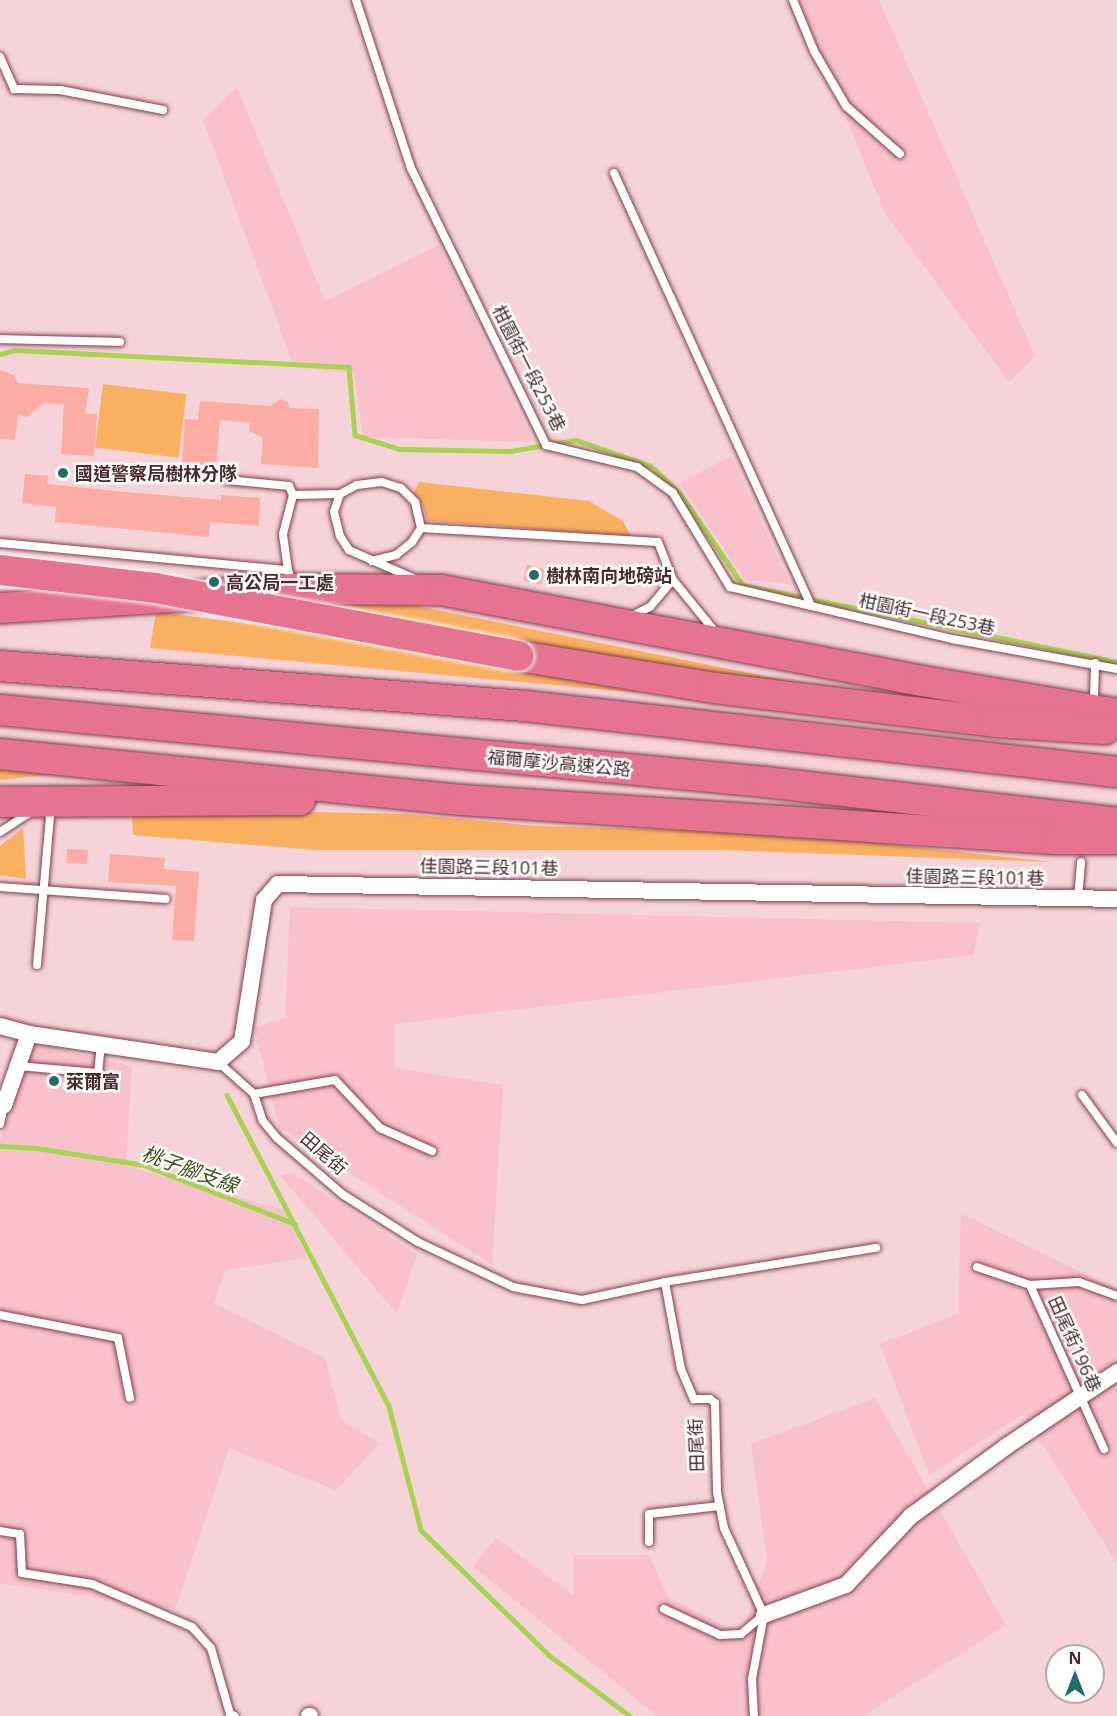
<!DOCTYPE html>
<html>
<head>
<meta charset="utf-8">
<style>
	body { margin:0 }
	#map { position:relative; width:1117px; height:1716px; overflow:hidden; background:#f5d3d9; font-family:"Open Sans","Noto Sans TC",sans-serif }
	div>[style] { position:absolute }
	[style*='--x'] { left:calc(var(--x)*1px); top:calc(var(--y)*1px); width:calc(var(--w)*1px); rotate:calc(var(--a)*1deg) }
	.built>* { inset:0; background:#f8c1cc }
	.green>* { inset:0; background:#fab061; transform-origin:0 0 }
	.stream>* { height:4.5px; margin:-2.25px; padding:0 2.25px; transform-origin:2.25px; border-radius:2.25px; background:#a7d450 }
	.building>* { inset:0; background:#fdaca4; transform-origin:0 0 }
	.roads { filter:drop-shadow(0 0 2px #823d4e) drop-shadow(0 0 2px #823d4e) }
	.service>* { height:8px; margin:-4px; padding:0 4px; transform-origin:4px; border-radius:4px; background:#fff }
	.minor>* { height:16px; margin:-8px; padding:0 8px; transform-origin:8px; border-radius:8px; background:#fff }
	.motorway>* { height:30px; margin:-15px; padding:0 15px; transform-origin:15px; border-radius:15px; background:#e67390 }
	.bridges { filter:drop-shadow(0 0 2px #fff) drop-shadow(0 0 2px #fff) }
	.motorway-bridge>* { height:30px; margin:-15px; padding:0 15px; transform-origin:15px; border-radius:15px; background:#e67390 }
	.dots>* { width:16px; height:16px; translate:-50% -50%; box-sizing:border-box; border:3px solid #fefefe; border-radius:50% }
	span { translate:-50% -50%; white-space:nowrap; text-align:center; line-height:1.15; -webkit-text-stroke:5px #fefefe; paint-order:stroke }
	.street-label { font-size:18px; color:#4a2a31 }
	.poi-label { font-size:18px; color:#4a2a31; font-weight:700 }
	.left { translate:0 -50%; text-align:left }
	.water-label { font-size:20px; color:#40521e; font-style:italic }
	.north { position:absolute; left:1045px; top:1644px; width:60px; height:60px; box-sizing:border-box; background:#fefefe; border:2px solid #b6a9ac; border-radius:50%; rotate:0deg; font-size:16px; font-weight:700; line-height:24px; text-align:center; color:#4a2a31 }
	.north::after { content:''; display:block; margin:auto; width:21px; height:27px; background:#226c65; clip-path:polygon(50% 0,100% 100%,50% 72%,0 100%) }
</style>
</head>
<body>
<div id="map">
	<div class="built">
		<div style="clip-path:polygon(798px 0,879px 0,1035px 356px,1009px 382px,885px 213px)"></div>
		<div style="clip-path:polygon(237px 87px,325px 301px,439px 245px,533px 442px,363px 437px,354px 373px,294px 367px,203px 120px)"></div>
		<div style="clip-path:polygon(731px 456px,790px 584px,745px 580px,680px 483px)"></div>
		<div style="clip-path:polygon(290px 907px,980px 923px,973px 955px,395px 1024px,395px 1068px,503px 1085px,492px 1265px,279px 1127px,254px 1028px,285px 1018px)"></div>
		<div style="clip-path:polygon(33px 1043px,132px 1066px,126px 1166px,284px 1210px,307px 1258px,226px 1270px,214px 1303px,325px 1358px,341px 1420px,380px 1443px,336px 1490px,229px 1448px,175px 1609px,0 1583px,0 1141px)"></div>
		<div style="clip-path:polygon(293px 1173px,417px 1254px,397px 1314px,281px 1176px)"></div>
		<div style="clip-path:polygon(961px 1214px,1117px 1289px,1117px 1564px,1024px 1414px,929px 1475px,880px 1344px,958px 1314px)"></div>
		<div style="clip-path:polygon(875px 1398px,1006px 1625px,863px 1716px,657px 1716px,473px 1566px,496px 1538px,573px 1595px,574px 1555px,649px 1555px,668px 1597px,741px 1634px,767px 1561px,751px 1444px)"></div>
	</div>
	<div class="green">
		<div style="left:103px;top:384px;width:84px;height:64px;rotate:7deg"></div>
		<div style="clip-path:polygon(419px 482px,589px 501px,623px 521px,631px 536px,427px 521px,422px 503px,413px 494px)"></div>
		<div style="clip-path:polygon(374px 598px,417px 606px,803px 684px,694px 677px,278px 601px)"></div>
		<div style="clip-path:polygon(156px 612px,268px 626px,651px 694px,150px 648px)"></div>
		<div style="clip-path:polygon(0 766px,57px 774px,0 780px)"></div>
		<div style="clip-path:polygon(224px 810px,407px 814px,536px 826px,788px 833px,1053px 862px,720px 850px,314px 850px,133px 835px,132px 817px)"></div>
		<div style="clip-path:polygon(23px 828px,26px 879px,0 875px,0 846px)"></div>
	</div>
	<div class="stream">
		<div style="--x:0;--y:354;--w:16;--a:-15"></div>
		<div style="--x:15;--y:350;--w:334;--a:2.9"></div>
		<div style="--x:349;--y:367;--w:68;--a:85"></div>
		<div style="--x:355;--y:435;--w:47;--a:17.3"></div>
		<div style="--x:400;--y:449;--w:110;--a:1"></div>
		<div style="--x:510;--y:451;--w:67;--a:-9.5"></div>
		<div style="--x:576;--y:440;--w:79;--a:19.1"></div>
		<div style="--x:651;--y:466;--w:40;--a:43"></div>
		<div style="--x:680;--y:493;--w:112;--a:55.6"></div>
		<div style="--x:743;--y:585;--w:382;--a:11.6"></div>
		<div style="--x:227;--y:1095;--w:351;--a:62.5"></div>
		<div style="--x:389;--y:1406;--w:128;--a:75.5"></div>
		<div style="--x:421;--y:1530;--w:179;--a:44.3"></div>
		<div style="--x:549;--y:1655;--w:101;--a:37"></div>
		<div style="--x:0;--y:1146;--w:37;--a:3"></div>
		<div style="--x:37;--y:1148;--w:108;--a:9"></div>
		<div style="--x:144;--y:1165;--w:162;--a:21.3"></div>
	</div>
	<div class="building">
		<div style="clip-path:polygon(0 370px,14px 375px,18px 383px,89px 388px,85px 414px,97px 414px,94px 456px,61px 454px,64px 404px,44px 403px,26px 417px,18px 415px,15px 440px,0 439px)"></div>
		<div style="clip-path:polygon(280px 399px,288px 402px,289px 408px,319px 409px,318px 468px,261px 464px,263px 438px,249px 431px,250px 423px,220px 420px,216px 465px,182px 463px,185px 419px,198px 420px,200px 401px,271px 406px)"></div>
		<div style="clip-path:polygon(25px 474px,48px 476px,47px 484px,126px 492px,221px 500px,221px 495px,260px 498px,259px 526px,210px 522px,209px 537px,55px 522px,56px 507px,22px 503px)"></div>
		<div style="left:527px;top:565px;width:18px;height:16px;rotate:13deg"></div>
		<div style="left:67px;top:849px;width:21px;height:14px;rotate:3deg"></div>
		<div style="clip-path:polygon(110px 854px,165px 858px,164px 869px,199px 872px,194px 941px,172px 940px,176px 886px,108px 882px)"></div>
	</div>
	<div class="roads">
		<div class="service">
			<div style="--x:356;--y:0;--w:177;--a:71.9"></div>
			<div style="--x:411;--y:168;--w:308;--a:64"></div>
			<div style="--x:546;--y:445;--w:94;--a:13.6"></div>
			<div style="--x:637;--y:467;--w:44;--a:35.8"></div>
			<div style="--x:673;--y:493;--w:110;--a:58.8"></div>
			<div style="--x:730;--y:587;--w:228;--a:13.2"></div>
			<div style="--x:952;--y:639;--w:168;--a:10.3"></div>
			<div style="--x:793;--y:0;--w:55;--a:67.6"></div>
			<div style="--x:814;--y:51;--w:64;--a:59.8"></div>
			<div style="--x:846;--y:106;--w:72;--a:41.6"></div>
			<div style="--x:0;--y:57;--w:35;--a:66"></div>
			<div style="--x:14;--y:89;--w:46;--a:1.2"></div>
			<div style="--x:60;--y:90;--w:105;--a:11"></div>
			<div style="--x:614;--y:173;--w:473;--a:65.5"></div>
			<div style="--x:0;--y:339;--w:120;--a:1.4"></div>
			<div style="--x:227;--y:480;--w:62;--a:5.5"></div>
			<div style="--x:289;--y:486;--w:10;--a:66"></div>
			<div style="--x:293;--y:495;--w:47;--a:-1.2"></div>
			<div style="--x:0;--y:543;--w:289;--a:5.4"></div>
			<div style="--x:288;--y:570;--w:14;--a:73"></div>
			<div style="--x:372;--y:561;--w:25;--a:-14"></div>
			<div style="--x:396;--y:555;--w:21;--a:-39"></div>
			<div style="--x:412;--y:542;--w:17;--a:-57"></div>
			<div style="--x:288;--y:570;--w:36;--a:-98"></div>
			<div style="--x:283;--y:534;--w:40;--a:-75.6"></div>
			<div style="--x:415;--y:579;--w:72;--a:-156.3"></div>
			<div style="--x:349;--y:550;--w:17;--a:-123"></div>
			<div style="--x:340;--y:536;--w:25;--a:-104"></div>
			<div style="--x:334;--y:512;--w:19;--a:-72"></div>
			<div style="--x:340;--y:494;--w:19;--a:-28"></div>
			<div style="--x:357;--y:485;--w:25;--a:-7"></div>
			<div style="--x:382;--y:482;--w:20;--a:18"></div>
			<div style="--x:401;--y:488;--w:20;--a:45"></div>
			<div style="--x:415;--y:502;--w:27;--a:77"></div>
			<div style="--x:421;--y:528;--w:237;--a:3.4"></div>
			<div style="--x:658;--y:542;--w:41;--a:68.5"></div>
			<div style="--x:673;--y:580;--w:70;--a:50.8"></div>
			<div style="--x:632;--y:616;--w:20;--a:-27"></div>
			<div style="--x:650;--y:607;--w:35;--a:-50"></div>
			<div style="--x:1094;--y:696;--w:33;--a:-88"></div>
			<div style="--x:0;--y:832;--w:35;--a:-33"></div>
			<div style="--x:0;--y:887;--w:166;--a:4.1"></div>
			<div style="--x:1078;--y:898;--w:36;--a:-85"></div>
			<div style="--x:37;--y:965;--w:160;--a:-85"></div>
			<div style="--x:218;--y:1062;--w:48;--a:41.6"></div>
			<div style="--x:254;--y:1094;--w:28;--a:72"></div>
			<div style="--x:263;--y:1121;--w:22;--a:51"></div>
			<div style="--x:277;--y:1138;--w:86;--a:40.7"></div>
			<div style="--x:342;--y:1194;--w:90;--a:32.3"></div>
			<div style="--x:418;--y:1242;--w:105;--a:25.3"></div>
			<div style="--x:513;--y:1287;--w:70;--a:10.7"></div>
			<div style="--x:582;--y:1300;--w:85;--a:-12.2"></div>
			<div style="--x:665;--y:1282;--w:88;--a:79.6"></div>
			<div style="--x:681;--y:1369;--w:33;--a:67"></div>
			<div style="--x:694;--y:1399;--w:16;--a:0"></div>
			<div style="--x:710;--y:1399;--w:6;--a:39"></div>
			<div style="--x:715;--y:1403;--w:89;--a:88.7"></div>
			<div style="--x:717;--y:1492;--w:37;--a:79"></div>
			<div style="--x:724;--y:1528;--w:96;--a:65.3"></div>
			<div style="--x:18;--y:1066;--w:80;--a:5"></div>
			<div style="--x:98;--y:1073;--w:28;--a:-84"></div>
			<div style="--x:254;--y:1094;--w:82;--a:-9.8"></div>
			<div style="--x:335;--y:1080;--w:66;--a:46.8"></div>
			<div style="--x:380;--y:1128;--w:57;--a:23.9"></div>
			<div style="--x:1082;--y:1095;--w:59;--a:53.9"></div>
			<div style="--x:0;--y:1124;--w:19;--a:-78"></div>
			<div style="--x:977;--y:1267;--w:56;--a:18.8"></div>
			<div style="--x:1030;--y:1285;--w:49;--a:-3.5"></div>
			<div style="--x:1079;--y:1282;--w:40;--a:20.2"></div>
			<div style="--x:665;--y:1282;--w:214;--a:-9.2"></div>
			<div style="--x:1030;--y:1285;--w:180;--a:65.7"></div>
			<div style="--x:0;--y:1315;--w:120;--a:11"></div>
			<div style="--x:118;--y:1338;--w:61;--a:78.7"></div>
			<div style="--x:0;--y:1531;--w:20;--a:9"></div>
			<div style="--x:20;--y:1534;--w:39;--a:87"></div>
			<div style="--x:22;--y:1573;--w:71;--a:8.9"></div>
			<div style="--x:92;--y:1584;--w:109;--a:23.3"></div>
			<div style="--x:192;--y:1627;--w:28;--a:48"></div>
			<div style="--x:211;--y:1648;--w:69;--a:73.9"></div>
			<div style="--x:230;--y:1714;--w:5;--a:22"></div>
			<div style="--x:649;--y:1542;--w:28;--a:-90"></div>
			<div style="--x:649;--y:1514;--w:71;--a:-6.4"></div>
			<div style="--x:664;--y:1609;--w:62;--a:24.9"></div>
			<div style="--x:720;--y:1635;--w:21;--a:-3"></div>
			<div style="--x:741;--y:1634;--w:30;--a:-40"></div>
			<div style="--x:764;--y:1615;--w:65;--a:100.6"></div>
			<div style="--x:752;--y:1679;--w:37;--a:87"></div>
		</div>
		<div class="minor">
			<div style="--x:0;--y:1026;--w:30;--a:15"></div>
			<div style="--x:29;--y:1034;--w:191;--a:8.4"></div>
			<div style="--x:218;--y:1062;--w:32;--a:-41"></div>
			<div style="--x:242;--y:1041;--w:143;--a:-81.1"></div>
			<div style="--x:264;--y:900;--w:21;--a:-49"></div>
			<div style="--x:278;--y:884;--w:839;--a:1.02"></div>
			<div style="--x:0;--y:1105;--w:4;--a:0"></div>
			<div style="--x:4;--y:1105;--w:75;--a:-70.6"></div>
			<div style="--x:764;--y:1615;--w:87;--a:-20.1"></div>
			<div style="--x:846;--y:1585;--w:95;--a:-46.7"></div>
			<div style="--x:911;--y:1516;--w:119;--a:-36.1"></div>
			<div style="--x:1007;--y:1446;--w:133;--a:-33.9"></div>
			<div style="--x:309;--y:1716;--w:1;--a:0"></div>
		</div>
		<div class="motorway">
			<div style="--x:0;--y:608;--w:295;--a:-3.7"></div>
			<div style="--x:294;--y:589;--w:147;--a:0.4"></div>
			<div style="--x:441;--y:590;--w:490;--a:10.7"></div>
			<div style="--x:922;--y:681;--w:198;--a:9.6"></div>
			<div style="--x:519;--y:656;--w:199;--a:9.3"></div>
			<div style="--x:715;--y:688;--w:282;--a:6.9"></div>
			<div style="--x:995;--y:722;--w:110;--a:3.6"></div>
			<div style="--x:0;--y:666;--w:527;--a:4.36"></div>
			<div style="--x:525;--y:706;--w:596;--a:6.36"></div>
			<div style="--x:0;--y:710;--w:768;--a:5.38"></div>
			<div style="--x:765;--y:782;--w:354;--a:6.6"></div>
			<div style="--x:0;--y:754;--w:463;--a:5.7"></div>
			<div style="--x:461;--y:800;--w:595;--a:3.76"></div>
			<div style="--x:1055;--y:839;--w:62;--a:0"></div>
			<div style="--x:0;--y:802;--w:300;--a:-0.4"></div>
		</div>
	</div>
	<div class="bridges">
		<div class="motorway-bridge">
			<div style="--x:0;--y:570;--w:156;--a:6.6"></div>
			<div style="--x:155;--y:588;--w:370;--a:10.6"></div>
		</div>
	</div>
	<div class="dots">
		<div style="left:63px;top:473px;background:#226c65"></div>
		<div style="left:534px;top:575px;background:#226c65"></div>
		<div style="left:214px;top:582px;background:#226c65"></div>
		<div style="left:54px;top:1081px;background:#226c65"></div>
	</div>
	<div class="street-label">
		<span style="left:529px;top:368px;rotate:63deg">柑園街一段253巷</span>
		<span style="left:927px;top:614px;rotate:12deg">柑園街一段253巷</span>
		<span style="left:559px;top:763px;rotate:5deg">福爾摩沙高速公路</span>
		<span style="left:489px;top:867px;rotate:1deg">佳園路三段101巷</span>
		<span style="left:975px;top:877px;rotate:1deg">佳園路三段101巷</span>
		<span style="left:324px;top:1153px;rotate:41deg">田尾街</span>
		<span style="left:1075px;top:1344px;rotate:66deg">田尾街196巷</span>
		<span style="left:696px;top:1445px;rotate:-92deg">田尾街</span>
	</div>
	<div class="poi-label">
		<span class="left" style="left:75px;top:473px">國道警察局樹林分隊</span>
		<span class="left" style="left:546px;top:575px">樹林南向地磅站</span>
		<span class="left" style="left:226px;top:582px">高公局一工處</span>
		<span class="left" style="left:66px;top:1081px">萊爾富</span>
	</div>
	<div class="water-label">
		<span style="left:190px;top:1169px;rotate:20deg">桃子腳支線</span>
	</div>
	<div class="north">N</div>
</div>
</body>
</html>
